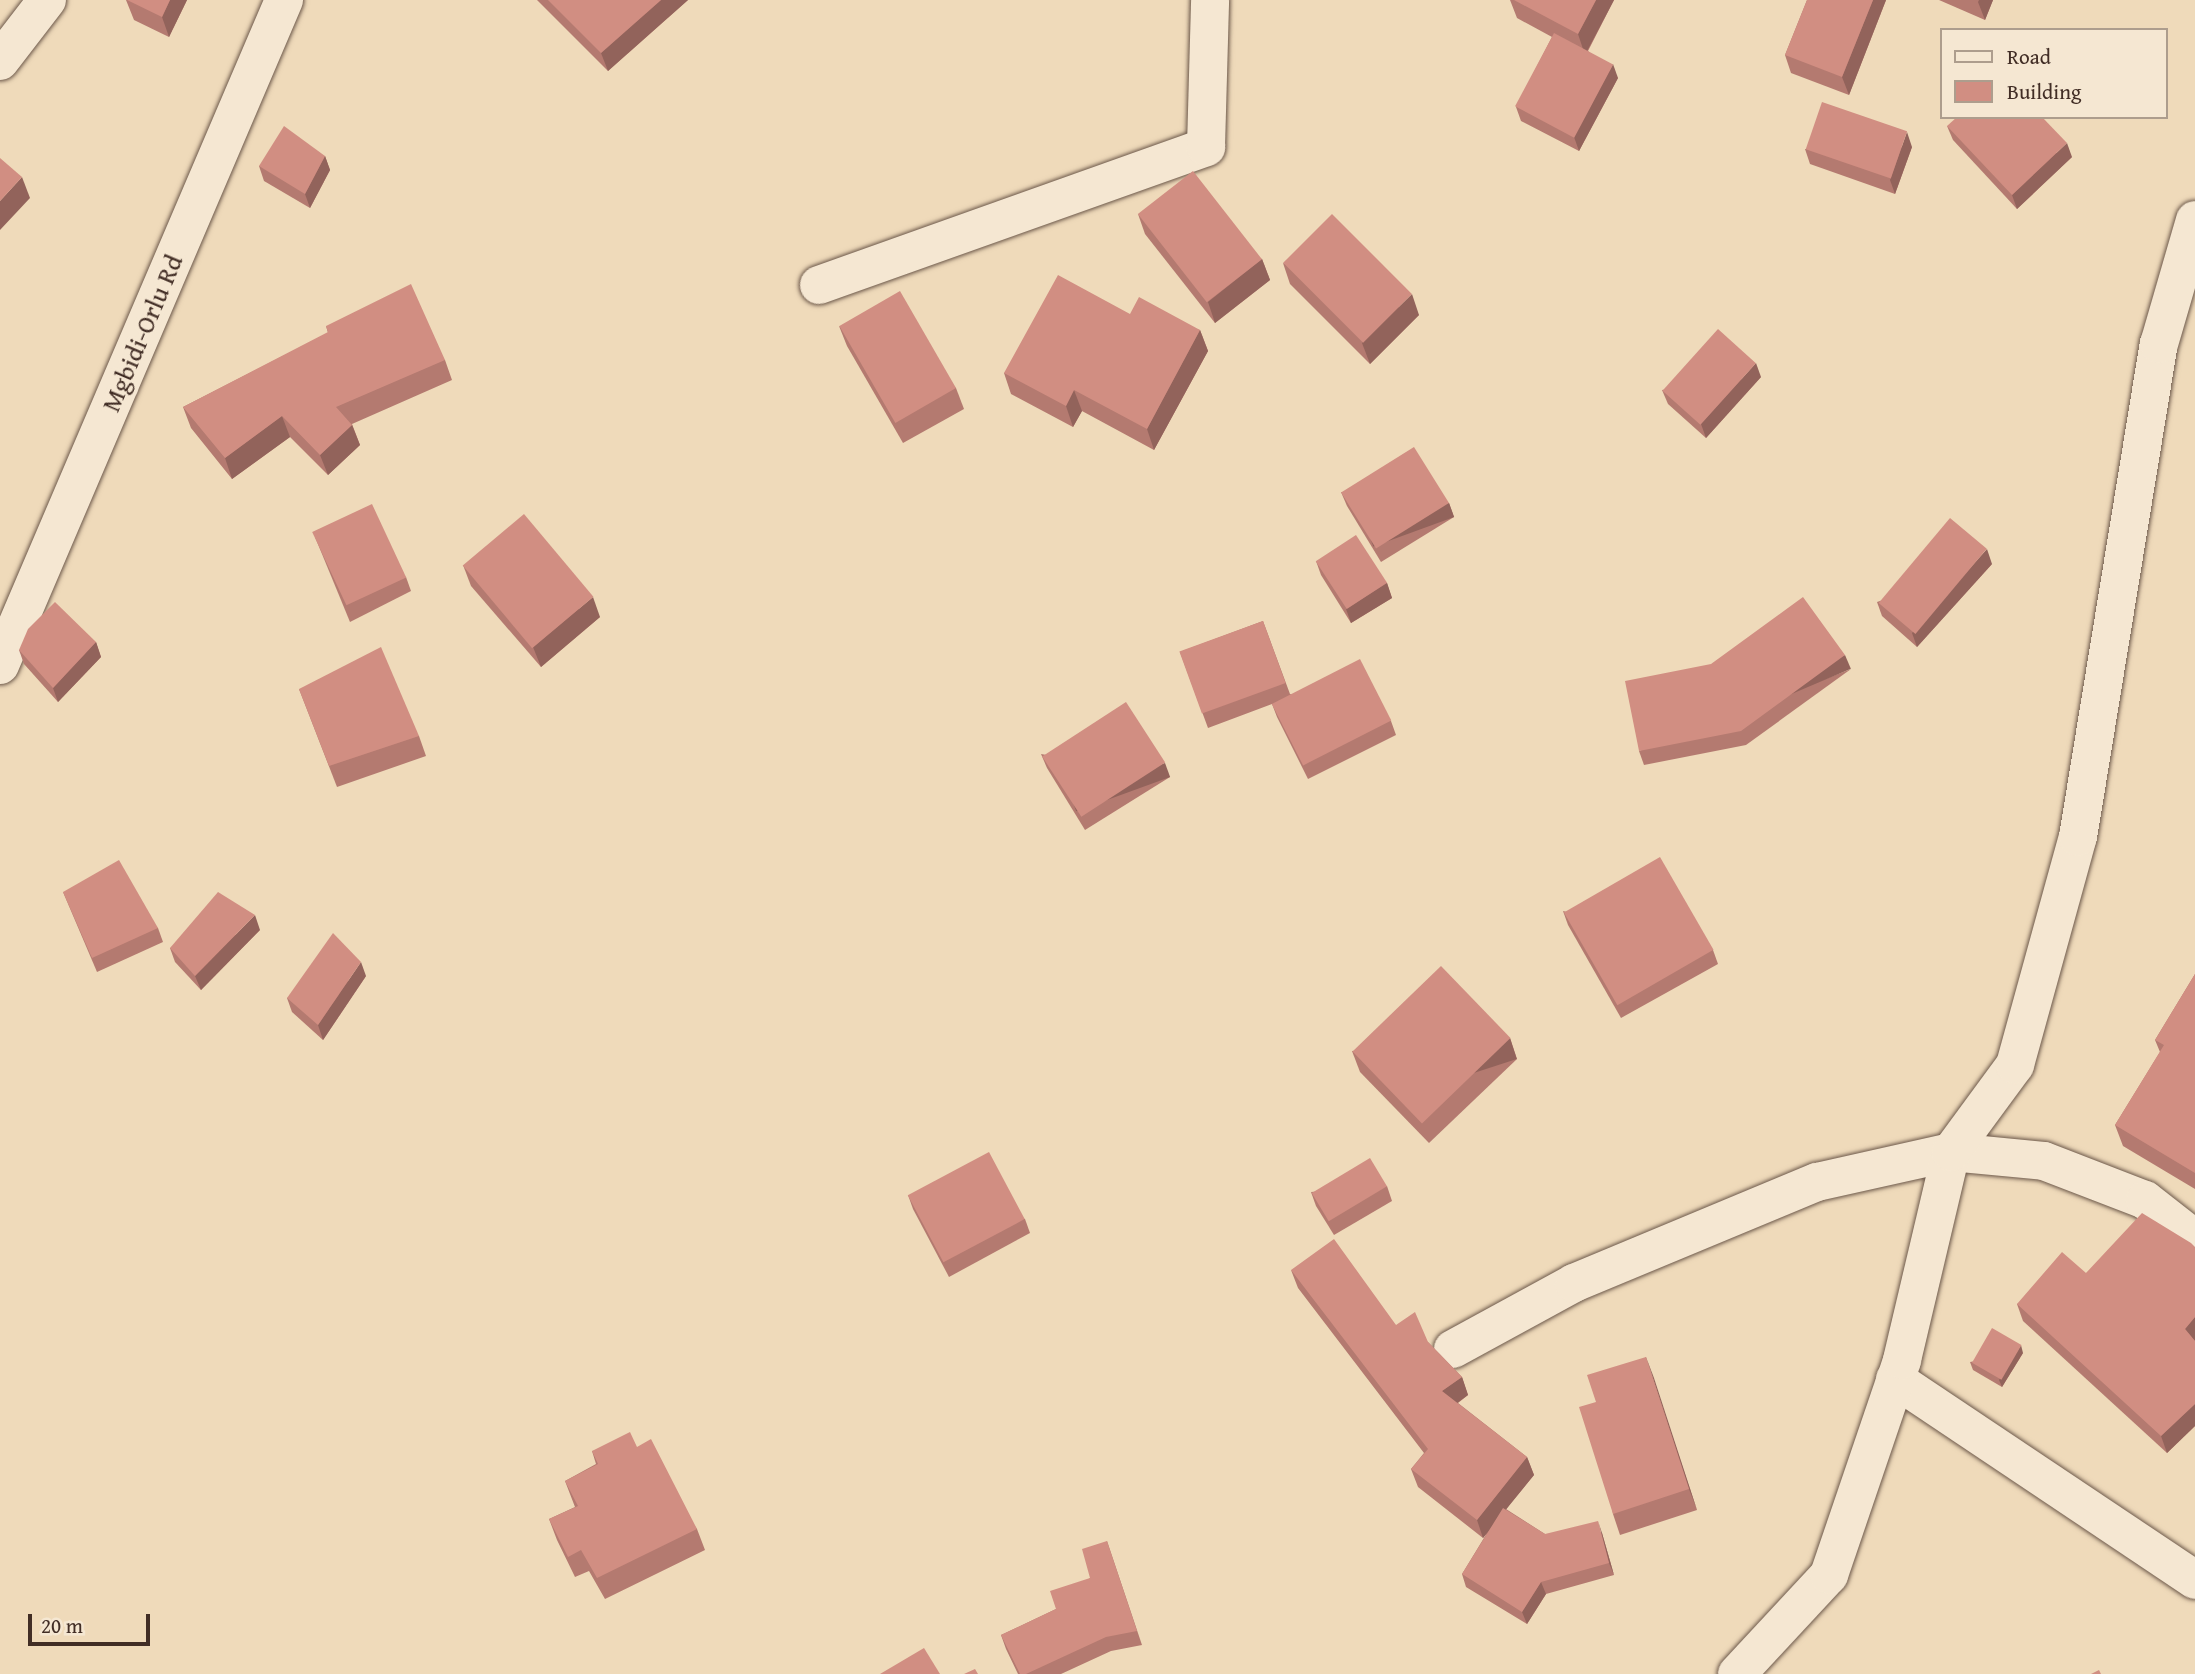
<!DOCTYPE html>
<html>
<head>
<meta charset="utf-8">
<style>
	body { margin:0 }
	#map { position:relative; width:2195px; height:1674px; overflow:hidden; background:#efdaba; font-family:"Gentium Book Plus",serif }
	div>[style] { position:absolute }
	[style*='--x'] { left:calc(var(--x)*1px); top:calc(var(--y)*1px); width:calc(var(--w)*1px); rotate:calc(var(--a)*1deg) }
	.roads { filter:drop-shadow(0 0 2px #6c584a) drop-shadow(0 0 2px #6c584a) }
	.street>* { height:38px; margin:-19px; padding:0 19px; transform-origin:19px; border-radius:19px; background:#f5e7d2 }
	.secondary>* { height:38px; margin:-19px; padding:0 19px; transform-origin:19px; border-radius:19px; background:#f5e7d2 }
	.wall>* { inset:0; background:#b47a70 }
	.shaded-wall>* { inset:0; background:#92635b; transform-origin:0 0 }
	.building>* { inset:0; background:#d18e82; transform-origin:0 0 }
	span { translate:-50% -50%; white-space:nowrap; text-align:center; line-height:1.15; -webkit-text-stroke:7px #f5e7d2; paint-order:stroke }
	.street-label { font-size:26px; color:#412d25 }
	.legend { position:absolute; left:1940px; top:28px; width:228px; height:91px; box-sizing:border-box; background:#f5e7d2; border:2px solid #ad9d8d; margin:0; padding:9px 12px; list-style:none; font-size:21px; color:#412d25 }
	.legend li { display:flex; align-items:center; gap:14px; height:35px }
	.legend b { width:35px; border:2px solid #ad9d8d }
	.scale { position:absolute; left:28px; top:1614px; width:122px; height:32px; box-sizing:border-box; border:4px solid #412d25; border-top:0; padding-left:9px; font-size:21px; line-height:24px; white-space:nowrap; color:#412d25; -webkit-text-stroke:5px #f5e7d2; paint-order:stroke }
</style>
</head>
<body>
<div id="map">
	<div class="roads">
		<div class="street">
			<div style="--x:0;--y:61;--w:77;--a:-52.4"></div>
			<div style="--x:819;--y:285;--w:411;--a:-19.6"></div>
			<div style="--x:1206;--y:147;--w:147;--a:-88.4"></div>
			<div style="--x:1453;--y:1349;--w:138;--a:-28.6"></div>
			<div style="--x:1574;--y:1283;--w:263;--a:-22.6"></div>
			<div style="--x:1817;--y:1182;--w:137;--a:-12.6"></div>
			<div style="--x:1951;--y:1152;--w:93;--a:5.5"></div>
			<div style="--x:2044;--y:1161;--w:108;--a:21.1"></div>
			<div style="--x:2145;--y:1200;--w:63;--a:38"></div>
			<div style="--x:1895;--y:1379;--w:361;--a:33.8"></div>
			<div style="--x:1737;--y:1674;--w:135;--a:-47.1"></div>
			<div style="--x:1829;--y:1575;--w:227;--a:-71.2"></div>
			<div style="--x:1902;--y:1360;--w:214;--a:-76.7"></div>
			<div style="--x:1951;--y:1152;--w:108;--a:-53.7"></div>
			<div style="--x:2015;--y:1065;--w:237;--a:-74.6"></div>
			<div style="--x:2078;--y:837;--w:500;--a:-80.7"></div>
			<div style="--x:2159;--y:344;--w:129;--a:-73.8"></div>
		</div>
		<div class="secondary">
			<div style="--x:0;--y:665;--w:723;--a:-66.87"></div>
		</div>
	</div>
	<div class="wall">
		<div style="clip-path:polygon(126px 0,187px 0,169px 37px,134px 20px)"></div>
		<div style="clip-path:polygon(537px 0,688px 0,608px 71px)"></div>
		<div style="clip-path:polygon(1510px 0,1614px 0,1588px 51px,1618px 78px,1579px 151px,1521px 121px,1516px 107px,1552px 37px,1517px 18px)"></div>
		<div style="clip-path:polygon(1807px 0,1886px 0,1849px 95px,1791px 73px,1785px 55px)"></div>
		<div style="clip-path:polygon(1939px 0,1993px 0,1985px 20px)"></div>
		<div style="clip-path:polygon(1947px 126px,2072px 157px,2017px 209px,1953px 140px)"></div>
		<div style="clip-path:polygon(1912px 147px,1895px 194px,1810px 164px,1805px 149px)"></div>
		<div style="clip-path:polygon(325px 156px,330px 170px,310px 208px,264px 181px,259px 166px)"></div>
		<div style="clip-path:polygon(1138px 214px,1262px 259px,1270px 280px,1215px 323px,1145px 234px)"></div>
		<div style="clip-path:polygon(1283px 263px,1419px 315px,1370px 364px,1290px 284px)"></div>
		<div style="clip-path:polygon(1130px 314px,1200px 330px,1208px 351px,1154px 450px,1082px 411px,1073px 427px,1011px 394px,1004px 373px)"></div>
		<div style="clip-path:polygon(326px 326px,445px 360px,452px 380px,352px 424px,360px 445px,328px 475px,290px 437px,232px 479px,191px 428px,183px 407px,328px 333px)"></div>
		<div style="clip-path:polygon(839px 326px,956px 388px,964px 409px,903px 443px,847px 346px)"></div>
		<div style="clip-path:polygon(1761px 377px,1706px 438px,1668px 404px,1662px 390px)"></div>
		<div style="clip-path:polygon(1341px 492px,1449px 503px,1454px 517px,1381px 562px,1347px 506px)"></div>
		<div style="clip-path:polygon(315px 537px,406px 577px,411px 591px,350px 622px)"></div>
		<div style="clip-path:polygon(1316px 561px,1387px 583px,1392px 598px,1351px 623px,1321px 575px)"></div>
		<div style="clip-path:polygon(1992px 564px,1917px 647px,1882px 616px,1877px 602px)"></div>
		<div style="clip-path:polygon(463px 565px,600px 617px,541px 667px,471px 586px)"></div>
		<div style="clip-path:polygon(1263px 621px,1290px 694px,1391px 721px,1396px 735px,1308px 779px,1277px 717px,1272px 704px,1208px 728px,1180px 652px)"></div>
		<div style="clip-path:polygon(96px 642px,101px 657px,58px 702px,24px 664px,19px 650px)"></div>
		<div style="clip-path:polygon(1851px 669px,1746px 745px,1644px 765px,1639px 751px)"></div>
		<div style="clip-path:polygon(299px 689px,419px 736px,426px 756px,337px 787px)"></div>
		<div style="clip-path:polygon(1041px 754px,1170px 777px,1085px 830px,1047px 768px)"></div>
		<div style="clip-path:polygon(63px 892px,158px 928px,163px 942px,97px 972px)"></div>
		<div style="clip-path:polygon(1563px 911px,1713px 950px,1718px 964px,1621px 1018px,1568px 925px)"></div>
		<div style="clip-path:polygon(260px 930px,201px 990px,175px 962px,170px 948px)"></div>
		<div style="clip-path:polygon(2195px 974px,2195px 1189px,2123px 1146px,2115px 1125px,2160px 1052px,2155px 1040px)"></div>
		<div style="clip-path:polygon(366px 976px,323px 1040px,292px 1012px,287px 998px)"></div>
		<div style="clip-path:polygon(1510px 1038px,1517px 1059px,1429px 1143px,1360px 1072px,1352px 1051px)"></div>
		<div style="clip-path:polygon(1387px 1186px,1392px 1201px,1334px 1235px,1316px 1206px,1311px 1192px)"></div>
		<div style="clip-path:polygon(908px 1195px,1025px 1219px,1030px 1233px,949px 1277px,913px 1209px)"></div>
		<div style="clip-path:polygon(2195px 1247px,2195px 1426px,2167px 1453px,2023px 1321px,2017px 1304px,2086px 1273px)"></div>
		<div style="clip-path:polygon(1291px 1270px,1428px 1342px,1462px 1377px,1468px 1395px,1458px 1403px,1527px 1457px,1534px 1475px,1506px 1509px,1545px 1534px,1602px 1533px,1614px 1575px,1546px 1594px,1527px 1624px,1466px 1587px,1462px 1574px,1487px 1533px,1483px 1538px,1418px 1487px,1411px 1469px,1424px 1453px,1298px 1288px)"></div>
		<div style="clip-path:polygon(2023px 1353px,2002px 1387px,1973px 1370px,1970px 1362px)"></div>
		<div style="clip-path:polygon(1646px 1357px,1697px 1510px,1620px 1535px,1613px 1514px,1596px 1402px)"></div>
		<div style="clip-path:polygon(637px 1447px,697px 1529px,705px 1550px,605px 1599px,589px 1571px,575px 1577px,557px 1540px,549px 1519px,575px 1507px,565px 1481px,596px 1464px,592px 1451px)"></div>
		<div style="clip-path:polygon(1107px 1541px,1142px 1645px,1111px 1651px,1061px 1674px,1018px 1674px,1006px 1649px,1001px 1635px,1056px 1609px,1090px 1578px)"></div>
	</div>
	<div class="shaded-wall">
		<div style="clip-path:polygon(170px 0,187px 0,169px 37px,162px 17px)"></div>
		<div style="clip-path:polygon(661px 0,688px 0,608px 71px,601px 53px)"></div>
		<div style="clip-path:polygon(1596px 0,1614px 0,1585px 55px,1578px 34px)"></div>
		<div style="clip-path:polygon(1873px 0,1886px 0,1849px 95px,1842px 77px)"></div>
		<div style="clip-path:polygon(1979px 0,1993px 0,1985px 20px,1978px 2px)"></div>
		<div style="clip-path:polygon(1613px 64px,1618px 78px,1579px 151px,1574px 137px)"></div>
		<div style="clip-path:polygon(1907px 132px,1912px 147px,1895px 194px,1890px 180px)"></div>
		<div style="clip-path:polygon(2067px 143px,2072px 157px,2017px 209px,2012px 195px)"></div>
		<div style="clip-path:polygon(325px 156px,330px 170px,310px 208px,305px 194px)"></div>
		<div style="clip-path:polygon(22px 177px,30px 198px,0 230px,0 201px)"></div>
		<div style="clip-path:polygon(1262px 259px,1270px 280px,1215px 323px,1208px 302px)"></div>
		<div style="clip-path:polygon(1412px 294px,1419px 315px,1370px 364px,1362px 343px)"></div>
		<div style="clip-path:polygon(1200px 330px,1208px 351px,1154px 450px,1147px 429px)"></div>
		<div style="clip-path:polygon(1756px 363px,1761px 377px,1706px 438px,1701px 424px)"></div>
		<div style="clip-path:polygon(1074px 390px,1082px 411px,1073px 427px,1066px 406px)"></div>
		<div style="clip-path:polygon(282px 416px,290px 437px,232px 479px,225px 458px)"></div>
		<div style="clip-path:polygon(352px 425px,360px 445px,328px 475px,320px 455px)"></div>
		<div style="left:1449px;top:503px;width:15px;height:86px;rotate:70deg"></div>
		<div style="clip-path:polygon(1987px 549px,1992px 564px,1917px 647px,1912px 633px)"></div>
		<div style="clip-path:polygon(1387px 583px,1392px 598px,1351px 623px,1346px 609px)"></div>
		<div style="clip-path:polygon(593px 597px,600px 617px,541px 667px,533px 647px)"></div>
		<div style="clip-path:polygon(96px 642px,101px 657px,58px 702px,53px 688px)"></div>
		<div style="left:1845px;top:655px;width:15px;height:129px;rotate:67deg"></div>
		<div style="left:1165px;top:763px;width:15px;height:100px;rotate:70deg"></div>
		<div style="clip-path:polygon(255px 915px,260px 930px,201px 990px,195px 976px)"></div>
		<div style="clip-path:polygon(361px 962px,366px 976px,323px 1040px,318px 1025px)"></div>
		<div style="left:1510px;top:1038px;width:22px;height:123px;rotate:72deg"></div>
		<div style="clip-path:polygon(2195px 1317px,2195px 1341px,2185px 1329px)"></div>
		<div style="clip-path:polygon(2021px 1345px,2023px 1353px,2002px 1387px,1999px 1380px)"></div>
		<div style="clip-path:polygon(1646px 1357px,1654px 1378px,1697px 1510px,1689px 1489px)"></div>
		<div style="clip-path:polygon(1462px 1377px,1468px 1395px,1449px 1409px,1442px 1391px)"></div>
		<div style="clip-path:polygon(2195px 1404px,2195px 1426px,2167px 1453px,2161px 1436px)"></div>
		<div style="clip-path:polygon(1527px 1457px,1534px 1475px,1483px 1538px,1477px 1520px)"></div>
		<div style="clip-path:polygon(1598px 1521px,1602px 1533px,1614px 1575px,1609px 1563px)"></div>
		<div style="clip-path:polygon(1541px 1582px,1546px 1594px,1527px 1624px,1522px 1612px)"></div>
	</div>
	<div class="building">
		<div style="clip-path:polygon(127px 0,170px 0,162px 17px)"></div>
		<div style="clip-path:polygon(548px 0,661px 0,601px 53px)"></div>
		<div style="clip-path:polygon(1514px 0,1596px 0,1578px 34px)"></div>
		<div style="clip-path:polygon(1807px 0,1873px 0,1842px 77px,1785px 55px)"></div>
		<div style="left:1554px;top:33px;width:67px;height:83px;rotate:28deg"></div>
		<div style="left:1822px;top:102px;width:90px;height:50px;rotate:19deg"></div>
		<div style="clip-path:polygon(1957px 117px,2042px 117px,2067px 143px,2012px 195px,1947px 126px)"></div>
		<div style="clip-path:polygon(284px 126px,325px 156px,305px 194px,259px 166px)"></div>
		<div style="clip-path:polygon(0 158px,22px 177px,0 201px)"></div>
		<div style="left:1193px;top:171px;width:112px;height:70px;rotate:52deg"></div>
		<div style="left:1332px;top:214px;width:113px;height:69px;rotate:45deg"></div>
		<div style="clip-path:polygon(1058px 275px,1130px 314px,1139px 297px,1200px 330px,1147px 429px,1074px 390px,1066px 406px,1004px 373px)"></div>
		<div style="clip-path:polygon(411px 284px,445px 360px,336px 407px,352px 425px,320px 455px,282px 416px,225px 458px,183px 407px,328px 332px,326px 326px)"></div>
		<div style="left:900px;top:291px;width:112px;height:70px;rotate:60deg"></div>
		<div style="left:1718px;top:329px;width:51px;height:83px;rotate:42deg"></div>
		<div style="left:1414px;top:447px;width:66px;height:86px;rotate:58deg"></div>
		<div style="left:372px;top:504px;width:81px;height:66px;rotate:65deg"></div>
		<div style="left:524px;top:514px;width:108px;height:80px;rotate:50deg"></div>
		<div style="left:1950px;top:518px;width:48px;height:111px;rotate:40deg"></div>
		<div style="left:1356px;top:535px;width:57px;height:48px;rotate:57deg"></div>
		<div style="clip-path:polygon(1803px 597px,1845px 655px,1741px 731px,1639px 751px,1625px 681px,1711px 664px)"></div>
		<div style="clip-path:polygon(55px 602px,96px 642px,53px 688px,19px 650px,28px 629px)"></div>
		<div style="left:1263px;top:621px;width:66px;height:89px;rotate:70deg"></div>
		<div style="clip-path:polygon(381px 647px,419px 736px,329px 766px,299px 689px)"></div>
		<div style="left:1360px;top:659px;width:69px;height:99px;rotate:63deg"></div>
		<div style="left:1126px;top:702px;width:72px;height:100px;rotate:57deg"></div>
		<div style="left:1660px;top:857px;width:107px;height:111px;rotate:60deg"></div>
		<div style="clip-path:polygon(119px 860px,158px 928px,92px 958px,63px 892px)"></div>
		<div style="clip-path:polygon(218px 892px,255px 915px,195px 976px,170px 948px)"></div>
		<div style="clip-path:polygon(333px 933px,361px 962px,318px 1025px,287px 998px)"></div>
		<div style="left:1441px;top:966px;width:100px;height:123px;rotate:46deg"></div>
		<div style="clip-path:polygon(2195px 974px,2195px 1173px,2115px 1125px,2164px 1045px,2155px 1040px)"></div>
		<div style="left:989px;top:1152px;width:76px;height:92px;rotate:62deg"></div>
		<div style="left:1370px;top:1158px;width:33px;height:68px;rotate:59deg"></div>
		<div style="clip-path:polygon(2142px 1213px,2191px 1243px,2195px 1247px,2195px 1317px,2185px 1329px,2195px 1341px,2195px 1404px,2161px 1436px,2017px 1304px,2062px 1252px,2086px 1273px)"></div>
		<div style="clip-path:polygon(1334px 1239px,1396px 1325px,1415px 1312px,1428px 1342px,1462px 1377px,1442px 1391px,1527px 1457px,1477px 1520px,1411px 1469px,1428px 1449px,1291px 1270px)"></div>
		<div style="left:1992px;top:1328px;width:34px;height:40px;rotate:30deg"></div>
		<div style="clip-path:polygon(1646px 1357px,1689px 1489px,1613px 1514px,1579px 1407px,1596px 1402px,1587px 1375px)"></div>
		<div style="clip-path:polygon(630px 1432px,637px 1447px,651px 1439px,697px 1529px,597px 1578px,581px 1550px,568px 1557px,549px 1519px,578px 1506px,565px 1481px,598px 1464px,592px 1451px)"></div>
		<div style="clip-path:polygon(1503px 1508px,1545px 1534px,1598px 1521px,1609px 1563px,1541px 1582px,1522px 1612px,1462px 1574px)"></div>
		<div style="clip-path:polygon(1107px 1541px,1137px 1631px,1106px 1637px,1026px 1674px,1020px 1674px,1001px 1635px,1056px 1609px,1050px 1591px,1090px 1578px,1082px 1549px)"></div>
		<div style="clip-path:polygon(924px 1648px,940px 1674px,880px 1674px)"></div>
		<div style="clip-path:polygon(975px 1669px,978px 1674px,964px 1674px)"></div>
		<div style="clip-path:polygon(2099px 1670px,2101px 1674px,2091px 1674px)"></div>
	</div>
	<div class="street-label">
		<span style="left:142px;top:333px;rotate:-67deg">Mgbidi-Orlu Rd</span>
	</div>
	<ul class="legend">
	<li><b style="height:9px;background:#f5e7d2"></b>Road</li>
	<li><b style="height:19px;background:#d18e82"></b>Building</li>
	</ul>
	<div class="scale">20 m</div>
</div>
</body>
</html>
